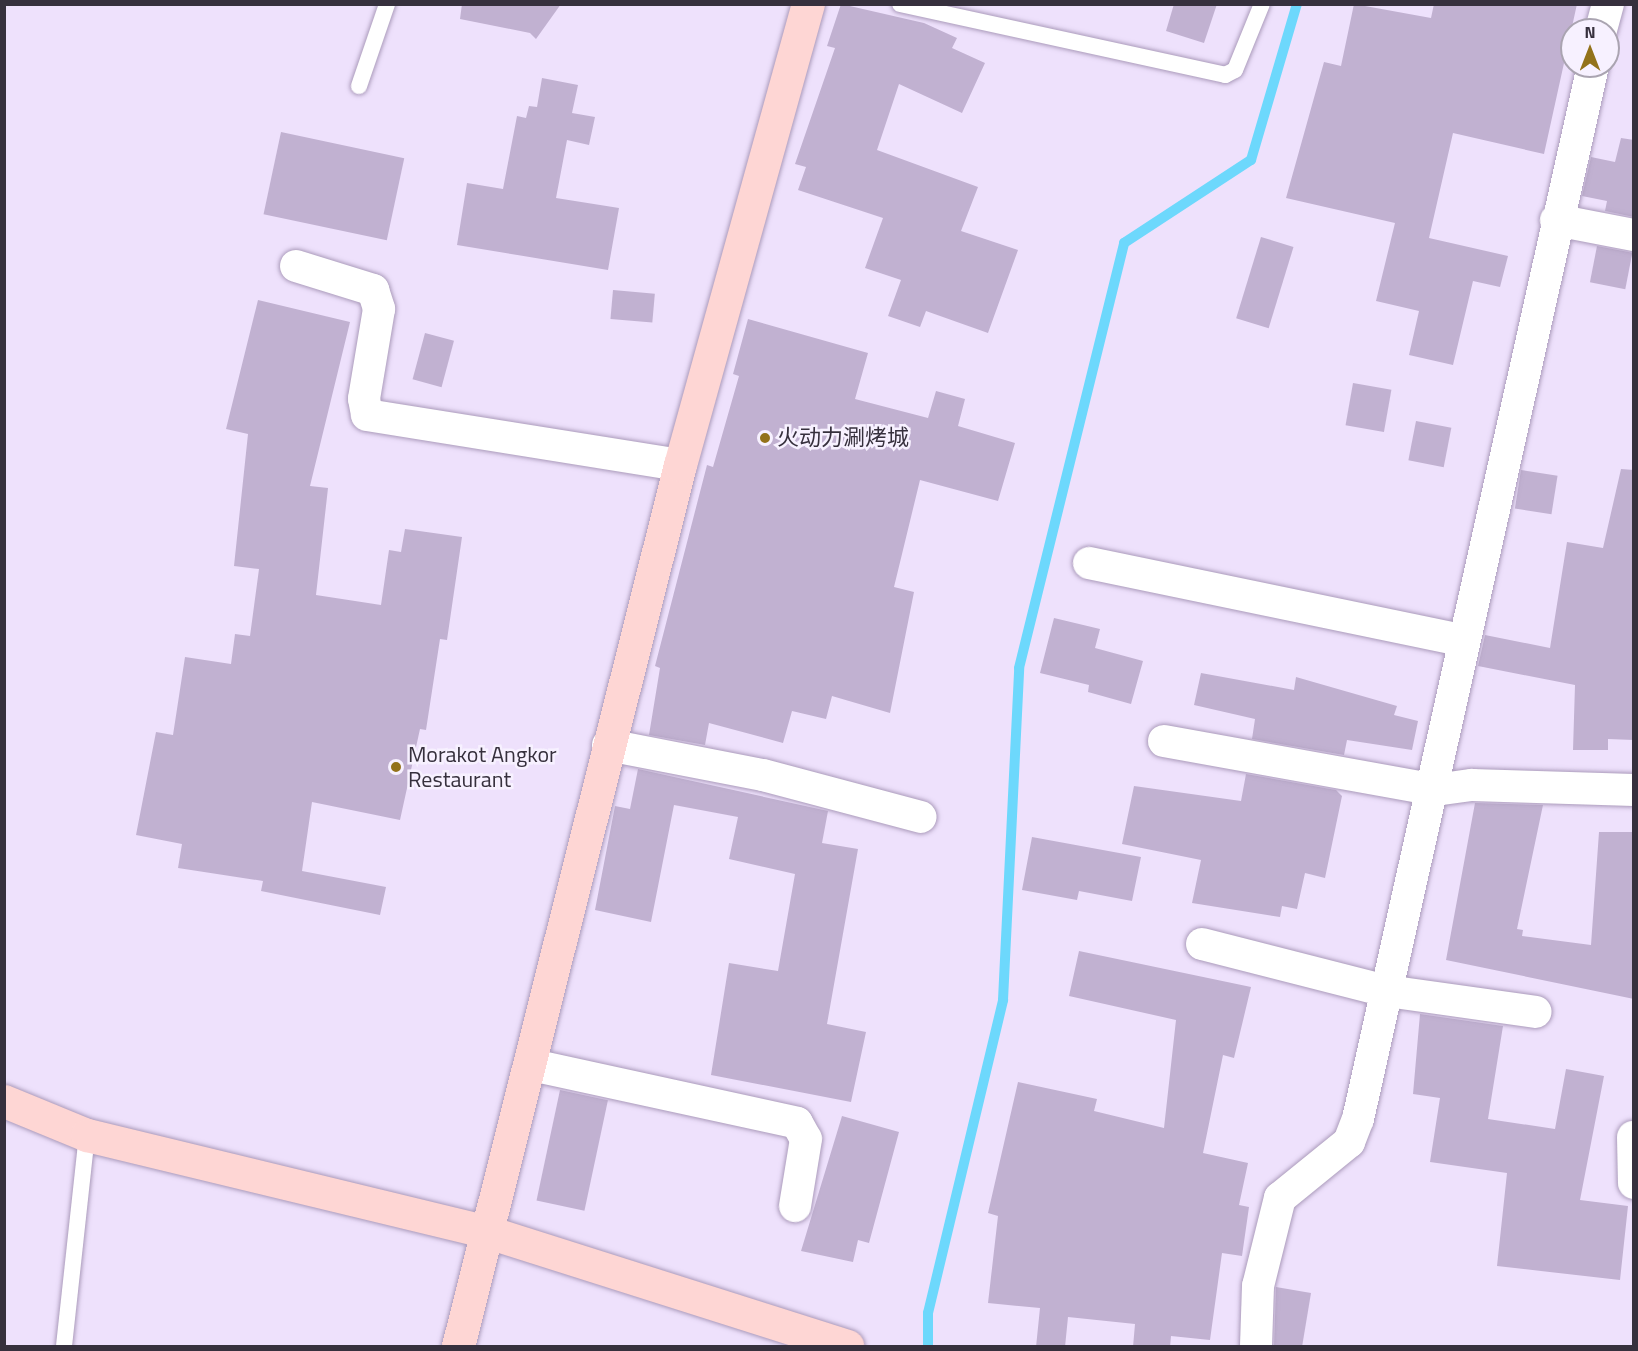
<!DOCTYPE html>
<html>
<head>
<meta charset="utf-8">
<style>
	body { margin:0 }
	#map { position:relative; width:1638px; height:1351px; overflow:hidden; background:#eee1fc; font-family:"Titillium Web","Noto Sans SC",sans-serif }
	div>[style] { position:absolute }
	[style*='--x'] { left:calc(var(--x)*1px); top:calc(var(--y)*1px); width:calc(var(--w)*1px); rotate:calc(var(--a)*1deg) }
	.stream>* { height:10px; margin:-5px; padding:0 5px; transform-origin:5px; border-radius:5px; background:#6dd8fc }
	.building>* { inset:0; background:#c1b1d1; transform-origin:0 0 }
	.roads { filter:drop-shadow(0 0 2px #ab9bbb) drop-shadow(0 0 2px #ab9bbb) }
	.lane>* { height:16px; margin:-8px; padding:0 8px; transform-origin:8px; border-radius:8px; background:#fff }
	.street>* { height:32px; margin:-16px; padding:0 16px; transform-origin:16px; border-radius:16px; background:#fff }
	.secondary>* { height:33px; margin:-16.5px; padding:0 16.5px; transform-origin:16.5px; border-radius:16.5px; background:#fed6d4 }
	.dots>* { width:16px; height:16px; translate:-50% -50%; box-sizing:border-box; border:3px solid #f7f1ff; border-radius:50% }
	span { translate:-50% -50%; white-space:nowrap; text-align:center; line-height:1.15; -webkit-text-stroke:5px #f7f1ff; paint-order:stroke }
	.poi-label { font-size:22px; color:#36303d }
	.left { translate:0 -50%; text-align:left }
	.frame { position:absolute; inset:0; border:6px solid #36303d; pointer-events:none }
	.north { position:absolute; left:1560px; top:18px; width:60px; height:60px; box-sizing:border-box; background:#f7f1ff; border:2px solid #aaa4b1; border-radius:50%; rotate:0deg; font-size:16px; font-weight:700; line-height:24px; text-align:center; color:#36303d }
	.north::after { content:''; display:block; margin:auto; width:21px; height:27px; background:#93721a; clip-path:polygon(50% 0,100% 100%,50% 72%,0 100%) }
</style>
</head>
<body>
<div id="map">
	<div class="stream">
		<div style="--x:928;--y:1346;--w:33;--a:-90"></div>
		<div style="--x:928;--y:1313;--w:322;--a:-76.5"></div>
		<div style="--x:1003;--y:1000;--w:332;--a:-87.2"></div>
		<div style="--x:1019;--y:668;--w:438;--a:-76.1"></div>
		<div style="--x:1124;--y:243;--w:152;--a:-33.2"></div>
		<div style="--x:1251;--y:160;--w:163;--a:-73.6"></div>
	</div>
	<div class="building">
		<div style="clip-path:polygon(462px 4px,561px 4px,536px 39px,530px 33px,460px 19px)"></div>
		<div style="clip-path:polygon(841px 4px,924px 23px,957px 38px,952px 48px,985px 63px,962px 113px,899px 84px,877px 150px,978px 187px,961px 231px,1018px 250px,988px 333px,926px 311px,920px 327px,888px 316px,901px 280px,865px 268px,883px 218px,798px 190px,806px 167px,795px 164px,835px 48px,827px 46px)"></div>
		<div style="clip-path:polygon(1174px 4px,1217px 4px,1204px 43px,1166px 31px)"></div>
		<div style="clip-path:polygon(1354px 4px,1431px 18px,1434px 4px,1577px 4px,1544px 154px,1453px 133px,1429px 238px,1508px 256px,1500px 287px,1473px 281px,1453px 365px,1409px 355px,1419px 311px,1376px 301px,1395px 223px,1286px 198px,1324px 62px,1341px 66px)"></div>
		<div style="clip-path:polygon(542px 78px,578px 85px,572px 113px,595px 117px,589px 145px,567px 140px,556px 198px,619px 208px,608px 270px,457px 245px,467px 183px,503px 189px,517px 116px,526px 118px,529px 106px,537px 107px)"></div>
		<div style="left:281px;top:132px;width:126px;height:84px;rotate:12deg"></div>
		<div style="clip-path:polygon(1621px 138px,1634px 140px,1634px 217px,1605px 211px,1607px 201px,1582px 196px,1591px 157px,1615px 162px)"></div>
		<div style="left:1261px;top:237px;width:34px;height:85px;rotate:17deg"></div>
		<div style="left:1597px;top:246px;width:36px;height:37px;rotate:11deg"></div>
		<div style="left:613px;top:290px;width:42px;height:29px;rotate:5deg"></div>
		<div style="clip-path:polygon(258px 300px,350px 322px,310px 486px,328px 488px,316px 595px,381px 605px,389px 550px,401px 552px,405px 529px,462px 537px,447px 640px,440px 639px,426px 730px,420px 729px,400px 820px,312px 802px,302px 871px,386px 887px,380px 915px,261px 891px,263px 881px,178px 868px,182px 844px,136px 835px,156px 732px,173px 735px,185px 657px,231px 664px,235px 634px,250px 636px,259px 569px,234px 566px,248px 434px,226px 429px)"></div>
		<div style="clip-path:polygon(748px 319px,868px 353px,855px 399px,928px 418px,936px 391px,965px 399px,958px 426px,1015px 443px,998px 501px,920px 480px,894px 587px,914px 592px,890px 713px,832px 696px,826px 719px,792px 711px,783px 743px,709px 723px,705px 745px,649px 735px,660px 668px,655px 666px,707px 465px,713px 467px,739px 376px,733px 374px)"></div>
		<div style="left:425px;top:333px;width:30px;height:48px;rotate:15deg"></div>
		<div style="left:1353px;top:383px;width:39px;height:43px;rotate:10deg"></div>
		<div style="left:1416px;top:421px;width:36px;height:40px;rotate:11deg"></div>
		<div style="clip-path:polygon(1621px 469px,1634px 470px,1634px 740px,1608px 739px,1608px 750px,1573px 750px,1575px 685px,1478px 666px,1485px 635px,1550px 648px,1567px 542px,1603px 548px)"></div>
		<div style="left:1521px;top:470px;width:37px;height:39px;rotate:9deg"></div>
		<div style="clip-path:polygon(1054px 618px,1100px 629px,1095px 648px,1143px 661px,1131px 704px,1088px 692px,1089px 685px,1040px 673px)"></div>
		<div style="clip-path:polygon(1201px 673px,1294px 690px,1296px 677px,1397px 706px,1394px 715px,1418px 721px,1412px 750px,1347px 740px,1344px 755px,1252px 739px,1255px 719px,1194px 705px)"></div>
		<div style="clip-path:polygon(638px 769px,828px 811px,822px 843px,858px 849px,827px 1024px,866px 1032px,851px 1102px,711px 1075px,729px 963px,778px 971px,795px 874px,729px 859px,738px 817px,674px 805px,651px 922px,595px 910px,615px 806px,630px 809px)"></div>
		<div style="clip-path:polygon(1246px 774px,1336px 790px,1342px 796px,1325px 878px,1305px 873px,1297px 909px,1282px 906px,1280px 917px,1192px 903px,1201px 860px,1122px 844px,1134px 786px,1241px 801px)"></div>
		<div style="clip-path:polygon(1475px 803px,1543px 805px,1517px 929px,1523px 930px,1522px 936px,1591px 945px,1599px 832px,1634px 832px,1634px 999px,1446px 960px)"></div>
		<div style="clip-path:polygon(1032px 837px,1141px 857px,1132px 901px,1079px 891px,1077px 900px,1022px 890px)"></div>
		<div style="clip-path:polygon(1079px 951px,1251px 987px,1234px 1058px,1223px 1055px,1203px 1153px,1248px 1163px,1239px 1205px,1249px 1207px,1242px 1256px,1222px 1253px,1210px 1340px,1171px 1336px,1170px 1347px,1133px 1347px,1135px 1324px,1068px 1317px,1065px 1347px,1036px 1347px,1040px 1308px,988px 1303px,998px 1216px,988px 1213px,1018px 1082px,1097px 1099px,1094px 1111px,1164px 1128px,1176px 1020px,1069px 996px)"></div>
		<div style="clip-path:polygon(1420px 1014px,1503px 1026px,1488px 1119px,1555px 1129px,1566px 1069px,1604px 1076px,1580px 1200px,1628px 1206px,1620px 1280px,1497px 1266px,1507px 1173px,1430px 1162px,1440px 1098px,1413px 1094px)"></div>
		<div style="left:560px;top:1090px;width:49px;height:113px;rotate:12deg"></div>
		<div style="clip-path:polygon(842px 1116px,899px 1132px,869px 1243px,858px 1240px,853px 1262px,801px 1251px)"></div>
		<div style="clip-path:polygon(1276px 1287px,1311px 1293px,1302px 1347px,1274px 1347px)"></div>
	</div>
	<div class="roads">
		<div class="lane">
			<div style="--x:900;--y:4;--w:333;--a:12.3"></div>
			<div style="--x:1225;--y:75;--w:11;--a:-27"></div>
			<div style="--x:1235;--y:70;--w:71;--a:-67.8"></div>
			<div style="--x:359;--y:86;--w:87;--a:-71.1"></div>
			<div style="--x:64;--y:1346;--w:212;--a:-83.8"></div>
		</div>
		<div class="street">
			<div style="--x:1601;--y:30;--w:27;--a:-75"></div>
			<div style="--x:1556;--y:220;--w:79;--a:10.9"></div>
			<div style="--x:296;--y:266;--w:81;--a:17.3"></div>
			<div style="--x:373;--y:290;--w:20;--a:72"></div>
			<div style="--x:379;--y:309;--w:91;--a:99.5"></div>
			<div style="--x:364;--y:399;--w:16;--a:79"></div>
			<div style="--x:367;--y:415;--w:317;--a:9.1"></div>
			<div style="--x:1089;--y:563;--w:381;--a:11.7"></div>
			<div style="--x:1164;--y:741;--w:275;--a:10.2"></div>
			<div style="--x:1435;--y:790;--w:37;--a:-8"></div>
			<div style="--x:1472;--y:785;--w:162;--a:1.8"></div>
			<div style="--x:608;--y:745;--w:158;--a:11"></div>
			<div style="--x:763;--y:775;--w:163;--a:14.9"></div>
			<div style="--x:1202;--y:944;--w:191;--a:14.3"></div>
			<div style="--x:1387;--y:991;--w:150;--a:8"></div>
			<div style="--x:532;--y:1065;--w:271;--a:12.3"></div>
			<div style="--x:797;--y:1123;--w:18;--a:61"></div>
			<div style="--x:806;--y:1139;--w:68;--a:99.3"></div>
			<div style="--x:1633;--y:1137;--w:46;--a:88.8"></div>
			<div style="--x:1256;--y:1346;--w:60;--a:-88.1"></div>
			<div style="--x:1258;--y:1286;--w:91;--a:-76"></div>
			<div style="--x:1280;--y:1198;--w:89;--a:-39.1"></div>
			<div style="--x:1349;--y:1142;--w:25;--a:-69"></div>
			<div style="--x:1358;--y:1119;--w:1079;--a:-77.42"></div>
		</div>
		<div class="secondary">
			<div style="--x:4;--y:1101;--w:90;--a:22.3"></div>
			<div style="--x:87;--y:1135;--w:413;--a:13.6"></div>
			<div style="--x:488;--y:1232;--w:377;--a:17.6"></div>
			<div style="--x:458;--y:1346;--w:909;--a:-75.86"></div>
			<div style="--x:680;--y:465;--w:478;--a:-74.5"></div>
		</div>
	</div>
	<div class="dots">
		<div style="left:765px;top:438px;background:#93721a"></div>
		<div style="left:396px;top:767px;background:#93721a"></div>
	</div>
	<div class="poi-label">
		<span class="left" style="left:777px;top:438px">火动力涮烤城</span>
		<span class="left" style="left:408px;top:767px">Morakot Angkor<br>Restaurant</span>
	</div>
	<div class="frame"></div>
	<div class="north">N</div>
</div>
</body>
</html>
